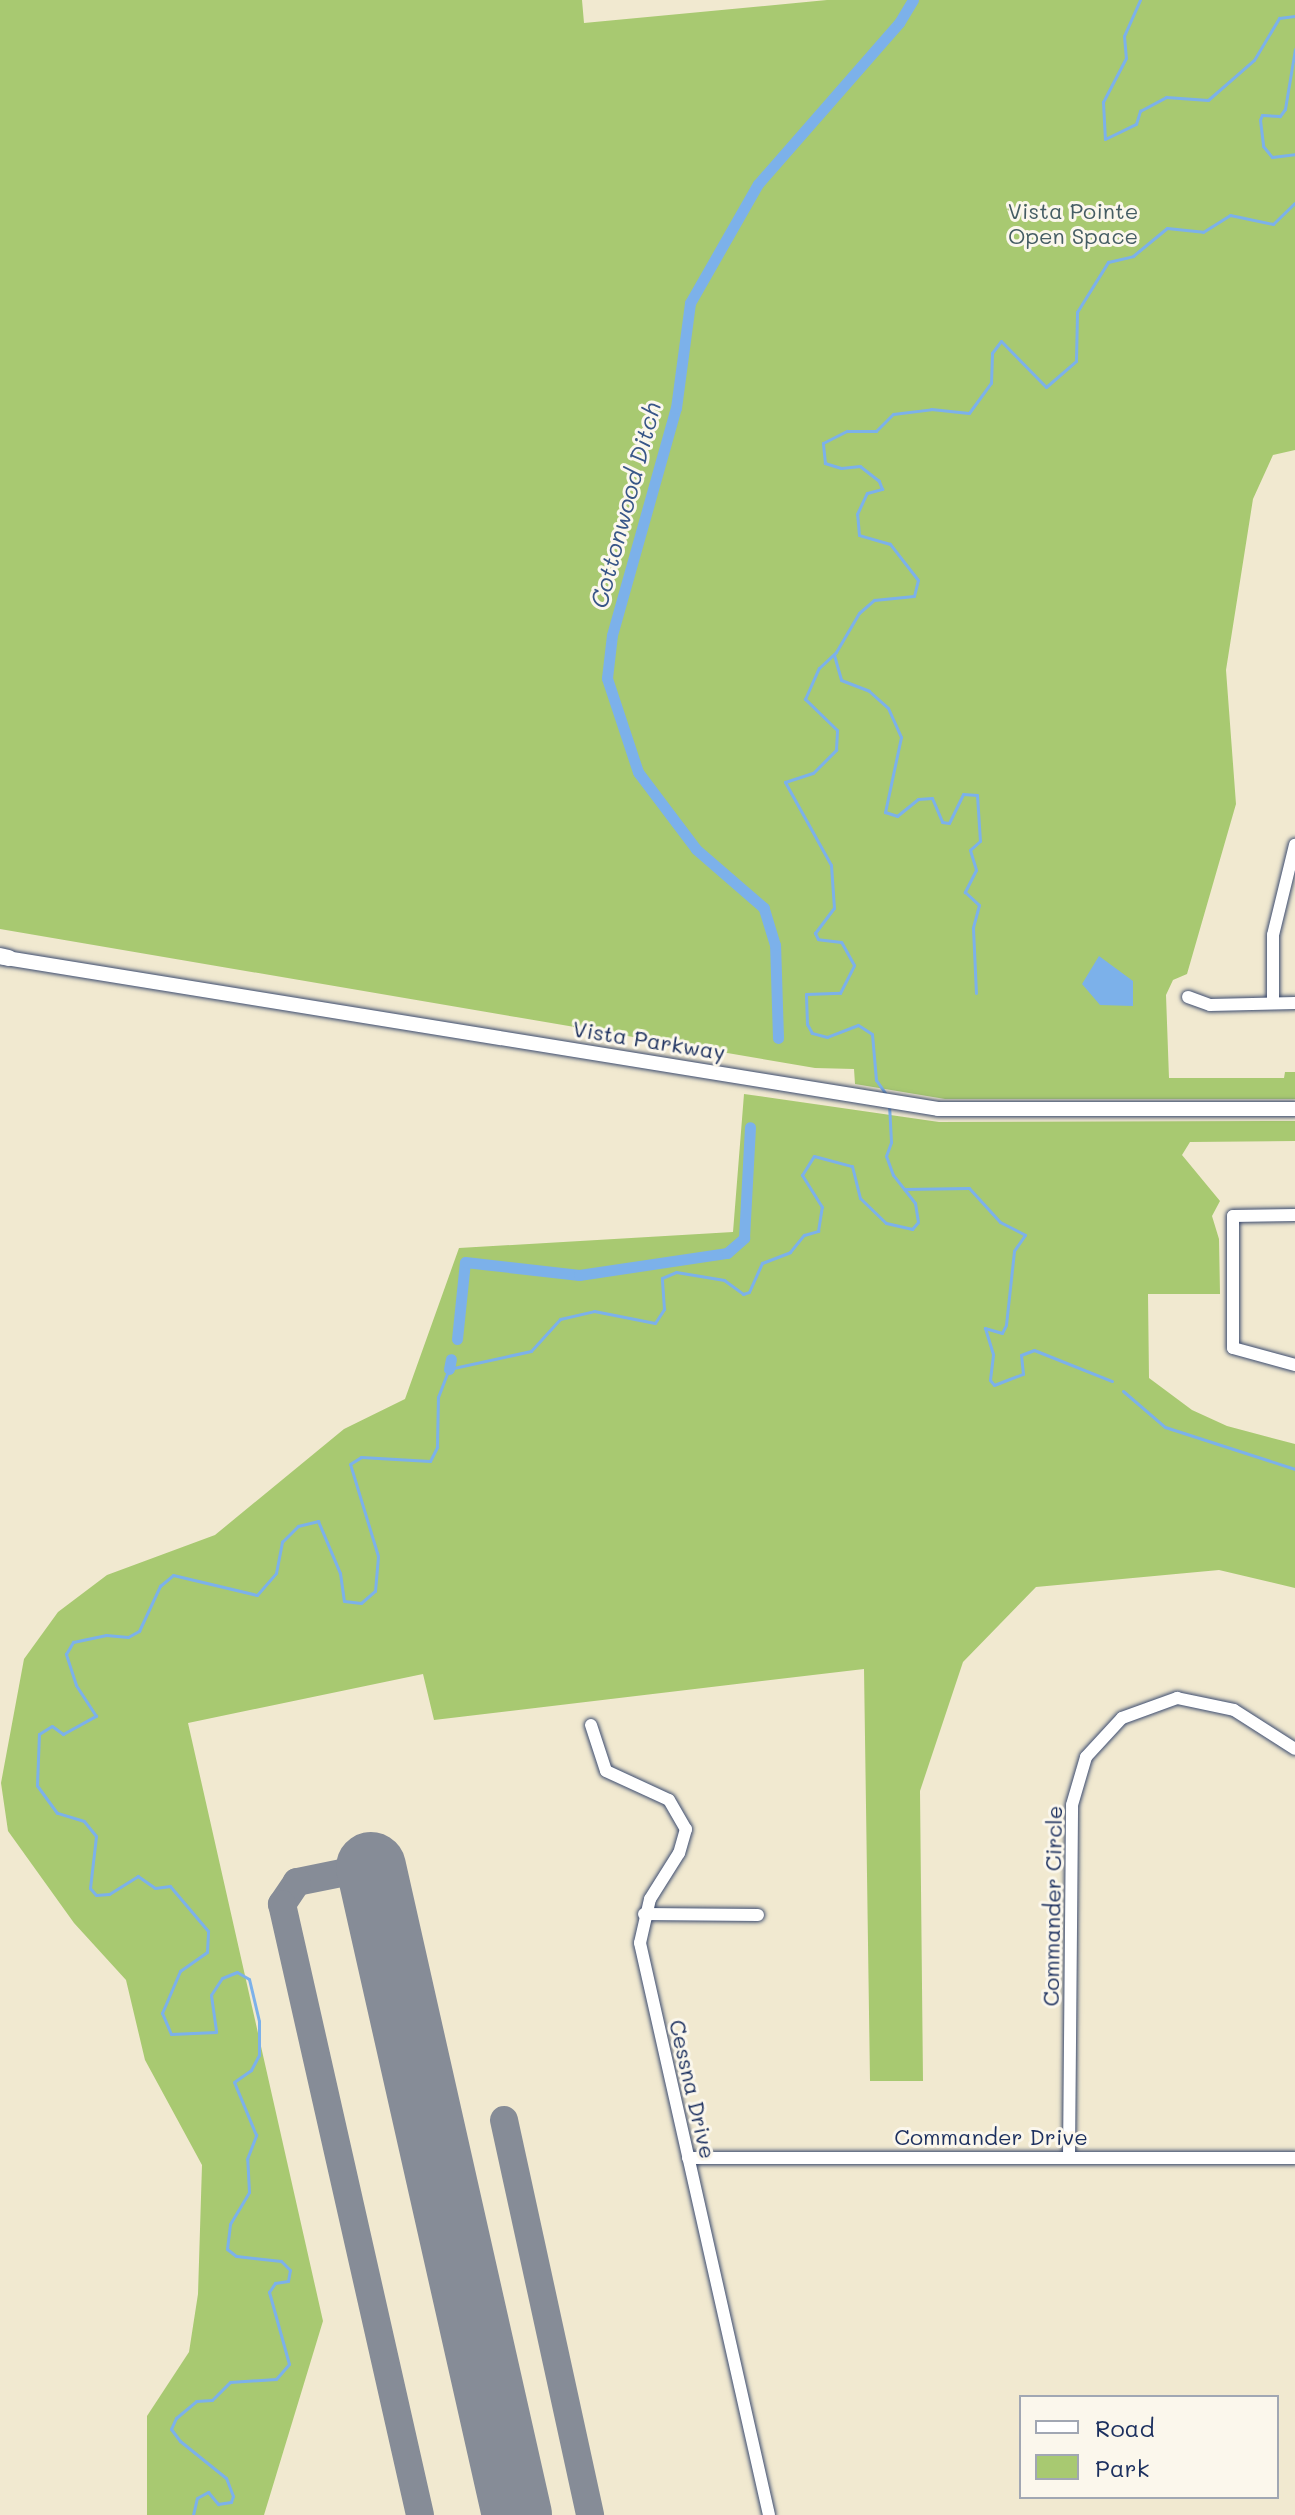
<!DOCTYPE html>
<html>
<head>
<meta charset="utf-8">
<style>
	body { margin:0 }
	#map { position:relative; width:1295px; height:2515px; overflow:hidden; background:#f1e9d0; font-family:Mali,sans-serif }
	div>[style] { position:absolute }
	[style*='--x'] { left:calc(var(--x)*1px); top:calc(var(--y)*1px); width:calc(var(--w)*1px); rotate:calc(var(--a)*1deg) }
	.green>* { inset:0; background:#a8c971 }
	.water>* { inset:0; background:#7cb1ea }
	.stream>* { height:3px; margin:-1.5px; padding:0 1.5px; transform-origin:1.5px; border-radius:1.5px; background:#7cb1ea }
	.canal>* { height:11px; margin:-5.5px; padding:0 5.5px; transform-origin:5.5px; border-radius:5.5px; background:#7cb1ea }
	.taxiway>* { height:28px; margin:-14px; padding:0 14px; transform-origin:14px; border-radius:14px; background:#868c97 }
	.runway>* { height:70px; margin:-35px; padding:0 35px; transform-origin:35px; border-radius:35px; background:#868c97 }
	.roads { filter:drop-shadow(0 0 2px #3b4b6f) drop-shadow(0 0 2px #3b4b6f) }
	.minor>* { height:12px; margin:-6px; padding:0 6px; transform-origin:6px; border-radius:6px; background:#fff }
	.tertiary>* { height:14px; margin:-7px; padding:0 7px; transform-origin:7px; border-radius:7px; background:#fff }
	.secondary>* { height:16px; margin:-8px; padding:0 8px; transform-origin:8px; border-radius:8px; background:#fff }
	span { translate:-50% -50%; white-space:nowrap; text-align:center; line-height:1.15; -webkit-text-stroke:6px #fbf7ec; paint-order:stroke }
	.park-label { font-size:22px; color:#455d64 }
	.street-label { font-size:22px; color:#1b2f5e }
	.water-label { font-size:24px; color:#385688; font-style:italic }
	.legend { position:absolute; left:1019px; top:2395px; width:260px; height:104px; box-sizing:border-box; background:#fbf7ec; border:2px solid #a1a7b3; margin:0; padding:10px 14px; list-style:none; font-size:24px; color:#1b2f5e }
	.legend li { display:flex; align-items:center; gap:16px; height:40px }
	.legend b { width:40px; border:2px solid #a1a7b3 }
</style>
</head>
<body>
<div id="map">
	<div class="green">
		<div style="clip-path:polygon(0 0,582px 0,584px 23px,827px 0,1295px 0,1295px 450px,1273px 455px,1253px 499px,1226px 670px,1236px 804px,1187px 974px,1173px 980px,1166px 995px,1169px 1078px,1284px 1078px,1285px 1072px,1295px 1072px,1295px 1099px,945px 1099px,855px 1084px,854px 1069px,815px 1068px,0 929px)"></div>
		<div style="clip-path:polygon(744px 1094px,939px 1122px,1295px 1121px,1295px 1141px,1190px 1142px,1182px 1155px,1220px 1201px,1212px 1216px,1219px 1239px,1220px 1294px,1148px 1294px,1149px 1378px,1192px 1410px,1227px 1426px,1295px 1444px,1295px 1588px,1219px 1570px,1036px 1587px,963px 1662px,920px 1791px,923px 2081px,870px 2081px,864px 1669px,434px 1720px,423px 1674px,188px 1723px,323px 2321px,264px 2515px,147px 2515px,147px 2416px,189px 2352px,198px 2294px,202px 2165px,145px 2060px,126px 1980px,74px 1923px,8px 1831px,1px 1783px,24px 1659px,58px 1612px,107px 1575px,215px 1535px,344px 1429px,405px 1399px,459px 1248px,733px 1232px)"></div>
	</div>
	<div class="water">
		<div style="clip-path:polygon(1099px 956px,1133px 981px,1133px 1006px,1100px 1005px,1082px 984px)"></div>
	</div>
	<div class="stream">
		<div style="--x:1140;--y:0;--w:39;--a:114"></div>
		<div style="--x:1124;--y:36;--w:22;--a:85"></div>
		<div style="--x:1126;--y:58;--w:50;--a:117.6"></div>
		<div style="--x:1103;--y:102;--w:37;--a:87"></div>
		<div style="--x:1105;--y:139;--w:34;--a:-26"></div>
		<div style="--x:1136;--y:124;--w:14;--a:-73"></div>
		<div style="--x:1140;--y:111;--w:30;--a:-28"></div>
		<div style="--x:1166;--y:97;--w:42;--a:4.1"></div>
		<div style="--x:1208;--y:100;--w:61;--a:-41"></div>
		<div style="--x:1254;--y:60;--w:49;--a:-59.2"></div>
		<div style="--x:1279;--y:18;--w:16;--a:-7"></div>
		<div style="--x:1295;--y:49;--w:61;--a:99.5"></div>
		<div style="--x:1285;--y:109;--w:9;--a:126"></div>
		<div style="--x:1280;--y:116;--w:18;--a:-177"></div>
		<div style="--x:1262;--y:115;--w:5;--a:112"></div>
		<div style="--x:1260;--y:120;--w:26;--a:83"></div>
		<div style="--x:1263;--y:146;--w:14;--a:51"></div>
		<div style="--x:1272;--y:157;--w:23;--a:-7"></div>
		<div style="--x:834;--y:655;--w:26;--a:74"></div>
		<div style="--x:841;--y:680;--w:30;--a:21"></div>
		<div style="--x:869;--y:691;--w:25;--a:42"></div>
		<div style="--x:888;--y:708;--w:32;--a:66"></div>
		<div style="--x:901;--y:737;--w:77;--a:102"></div>
		<div style="--x:885;--y:812;--w:13;--a:18"></div>
		<div style="--x:897;--y:816;--w:27;--a:-39"></div>
		<div style="--x:918;--y:799;--w:14;--a:-4"></div>
		<div style="--x:932;--y:798;--w:26;--a:67"></div>
		<div style="--x:942;--y:822;--w:7;--a:8"></div>
		<div style="--x:949;--y:823;--w:32;--a:-64"></div>
		<div style="--x:963;--y:794;--w:14;--a:4"></div>
		<div style="--x:977;--y:795;--w:46;--a:86.3"></div>
		<div style="--x:980;--y:841;--w:13;--a:138"></div>
		<div style="--x:970;--y:850;--w:21;--a:73"></div>
		<div style="--x:976;--y:870;--w:25;--a:117"></div>
		<div style="--x:965;--y:892;--w:19;--a:43"></div>
		<div style="--x:979;--y:905;--w:24;--a:105"></div>
		<div style="--x:973;--y:928;--w:65;--a:87.4"></div>
		<div style="--x:888;--y:1097;--w:21;--a:-125"></div>
		<div style="--x:876;--y:1080;--w:46;--a:-95"></div>
		<div style="--x:872;--y:1034;--w:17;--a:-147"></div>
		<div style="--x:858;--y:1025;--w:33;--a:159"></div>
		<div style="--x:827;--y:1037;--w:16;--a:-165"></div>
		<div style="--x:812;--y:1033;--w:10;--a:-119"></div>
		<div style="--x:807;--y:1024;--w:30;--a:-92"></div>
		<div style="--x:806;--y:994;--w:34;--a:-2"></div>
		<div style="--x:840;--y:993;--w:31;--a:-63"></div>
		<div style="--x:854;--y:965;--w:26;--a:-119"></div>
		<div style="--x:841;--y:942;--w:23;--a:-173"></div>
		<div style="--x:818;--y:939;--w:7;--a:-117"></div>
		<div style="--x:815;--y:933;--w:31;--a:-53"></div>
		<div style="--x:834;--y:908;--w:43;--a:-94"></div>
		<div style="--x:831;--y:865;--w:95;--a:-119"></div>
		<div style="--x:785;--y:782;--w:29;--a:-18"></div>
		<div style="--x:813;--y:773;--w:33;--a:-45"></div>
		<div style="--x:836;--y:750;--w:20;--a:-87"></div>
		<div style="--x:837;--y:730;--w:45;--a:-135.9"></div>
		<div style="--x:805;--y:699;--w:34;--a:-66"></div>
		<div style="--x:819;--y:668;--w:23;--a:-43"></div>
		<div style="--x:836;--y:652;--w:45;--a:-59.5"></div>
		<div style="--x:859;--y:613;--w:20;--a:-41"></div>
		<div style="--x:874;--y:600;--w:40;--a:-5.7"></div>
		<div style="--x:914;--y:596;--w:16;--a:-76"></div>
		<div style="--x:918;--y:580;--w:46;--a:-127.9"></div>
		<div style="--x:890;--y:544;--w:32;--a:-164"></div>
		<div style="--x:859;--y:535;--w:21;--a:-95"></div>
		<div style="--x:857;--y:514;--w:23;--a:-65"></div>
		<div style="--x:867;--y:493;--w:16;--a:-15"></div>
		<div style="--x:882;--y:489;--w:9;--a:-111"></div>
		<div style="--x:879;--y:481;--w:24;--a:-142"></div>
		<div style="--x:860;--y:466;--w:19;--a:174"></div>
		<div style="--x:841;--y:468;--w:17;--a:-163"></div>
		<div style="--x:825;--y:463;--w:20;--a:-96"></div>
		<div style="--x:823;--y:443;--w:27;--a:-27"></div>
		<div style="--x:847;--y:431;--w:29;--a:0"></div>
		<div style="--x:876;--y:431;--w:24;--a:-45"></div>
		<div style="--x:893;--y:414;--w:38;--a:-7"></div>
		<div style="--x:931;--y:409;--w:38;--a:6"></div>
		<div style="--x:969;--y:413;--w:37;--a:-54"></div>
		<div style="--x:991;--y:383;--w:30;--a:-88"></div>
		<div style="--x:992;--y:353;--w:15;--a:-53"></div>
		<div style="--x:1001;--y:341;--w:64;--a:45.6"></div>
		<div style="--x:1046;--y:387;--w:40;--a:-41"></div>
		<div style="--x:1076;--y:361;--w:49;--a:-88.8"></div>
		<div style="--x:1077;--y:312;--w:59;--a:-58.2"></div>
		<div style="--x:1108;--y:262;--w:26;--a:-13"></div>
		<div style="--x:1133;--y:256;--w:44;--a:-39.5"></div>
		<div style="--x:1167;--y:228;--w:36;--a:6"></div>
		<div style="--x:1203;--y:232;--w:32;--a:-32"></div>
		<div style="--x:1230;--y:215;--w:44;--a:11.8"></div>
		<div style="--x:1273;--y:224;--w:30;--a:-44"></div>
		<div style="--x:904;--y:1189;--w:65;--a:-0.9"></div>
		<div style="--x:969;--y:1188;--w:46;--a:47.6"></div>
		<div style="--x:1000;--y:1222;--w:28;--a:27"></div>
		<div style="--x:1025;--y:1235;--w:19;--a:125"></div>
		<div style="--x:1014;--y:1251;--w:74;--a:96.2"></div>
		<div style="--x:1006;--y:1325;--w:9;--a:117"></div>
		<div style="--x:1002;--y:1333;--w:18;--a:-164"></div>
		<div style="--x:985;--y:1328;--w:28;--a:73"></div>
		<div style="--x:993;--y:1355;--w:25;--a:97"></div>
		<div style="--x:990;--y:1380;--w:6;--a:51"></div>
		<div style="--x:994;--y:1385;--w:31;--a:-21"></div>
		<div style="--x:1023;--y:1374;--w:19;--a:-96"></div>
		<div style="--x:1021;--y:1355;--w:14;--a:-21"></div>
		<div style="--x:1034;--y:1350;--w:84;--a:21.7"></div>
		<div style="--x:1123;--y:1391;--w:55;--a:40.6"></div>
		<div style="--x:1165;--y:1427;--w:137;--a:17.9"></div>
		<div style="--x:193;--y:2515;--w:17;--a:-77"></div>
		<div style="--x:197;--y:2498;--w:13;--a:-29"></div>
		<div style="--x:208;--y:2492;--w:16;--a:50"></div>
		<div style="--x:218;--y:2504;--w:13;--a:-9"></div>
		<div style="--x:231;--y:2502;--w:6;--a:-72"></div>
		<div style="--x:233;--y:2496;--w:19;--a:-111"></div>
		<div style="--x:226;--y:2478;--w:59;--a:-141.2"></div>
		<div style="--x:180;--y:2441;--w:15;--a:-127"></div>
		<div style="--x:171;--y:2429;--w:12;--a:-66"></div>
		<div style="--x:176;--y:2418;--w:26;--a:-40"></div>
		<div style="--x:196;--y:2401;--w:16;--a:-4"></div>
		<div style="--x:212;--y:2400;--w:25;--a:-45"></div>
		<div style="--x:230;--y:2382;--w:46;--a:-3.7"></div>
		<div style="--x:276;--y:2379;--w:20;--a:-49"></div>
		<div style="--x:289;--y:2364;--w:75;--a:-105.5"></div>
		<div style="--x:269;--y:2292;--w:11;--a:-56"></div>
		<div style="--x:275;--y:2283;--w:13;--a:-9"></div>
		<div style="--x:288;--y:2281;--w:11;--a:-80"></div>
		<div style="--x:290;--y:2270;--w:13;--a:-135"></div>
		<div style="--x:281;--y:2261;--w:45;--a:-173.7"></div>
		<div style="--x:236;--y:2256;--w:11;--a:-142"></div>
		<div style="--x:227;--y:2249;--w:25;--a:-83"></div>
		<div style="--x:230;--y:2224;--w:37;--a:-59"></div>
		<div style="--x:249;--y:2192;--w:33;--a:-93"></div>
		<div style="--x:247;--y:2159;--w:26;--a:-69"></div>
		<div style="--x:256;--y:2135;--w:57;--a:-112.5"></div>
		<div style="--x:234;--y:2082;--w:21;--a:-35"></div>
		<div style="--x:251;--y:2070;--w:17;--a:-62"></div>
		<div style="--x:259;--y:2055;--w:34;--a:-90"></div>
		<div style="--x:259;--y:2021;--w:43;--a:-103.4"></div>
		<div style="--x:249;--y:1979;--w:14;--a:-150"></div>
		<div style="--x:237;--y:1972;--w:16;--a:158"></div>
		<div style="--x:222;--y:1978;--w:20;--a:123"></div>
		<div style="--x:211;--y:1995;--w:37;--a:82"></div>
		<div style="--x:216;--y:2032;--w:45;--a:177.5"></div>
		<div style="--x:171;--y:2034;--w:23;--a:-113"></div>
		<div style="--x:162;--y:2013;--w:46;--a:-66.8"></div>
		<div style="--x:180;--y:1971;--w:33;--a:-35"></div>
		<div style="--x:207;--y:1952;--w:21;--a:-87"></div>
		<div style="--x:208;--y:1931;--w:59;--a:-130.2"></div>
		<div style="--x:170;--y:1886;--w:15;--a:172"></div>
		<div style="--x:155;--y:1888;--w:21;--a:-145"></div>
		<div style="--x:138;--y:1876;--w:34;--a:148"></div>
		<div style="--x:109;--y:1894;--w:13;--a:176"></div>
		<div style="--x:96;--y:1895;--w:9;--a:-131"></div>
		<div style="--x:90;--y:1888;--w:52;--a:-83.4"></div>
		<div style="--x:96;--y:1836;--w:19;--a:-129"></div>
		<div style="--x:84;--y:1821;--w:28;--a:-163"></div>
		<div style="--x:57;--y:1813;--w:34;--a:-126"></div>
		<div style="--x:37;--y:1785;--w:51;--a:-87.8"></div>
		<div style="--x:39;--y:1734;--w:15;--a:-32"></div>
		<div style="--x:52;--y:1726;--w:14;--a:36"></div>
		<div style="--x:63;--y:1734;--w:38;--a:-29"></div>
		<div style="--x:96;--y:1716;--w:37;--a:-123"></div>
		<div style="--x:76;--y:1685;--w:33;--a:-108"></div>
		<div style="--x:66;--y:1654;--w:14;--a:-60"></div>
		<div style="--x:73;--y:1642;--w:34;--a:-12"></div>
		<div style="--x:106;--y:1635;--w:22;--a:5"></div>
		<div style="--x:128;--y:1637;--w:13;--a:-29"></div>
		<div style="--x:139;--y:1631;--w:50;--a:-65"></div>
		<div style="--x:160;--y:1586;--w:17;--a:-40"></div>
		<div style="--x:173;--y:1575;--w:86;--a:13.4"></div>
		<div style="--x:257;--y:1595;--w:29;--a:-49"></div>
		<div style="--x:276;--y:1573;--w:32;--a:-79"></div>
		<div style="--x:282;--y:1542;--w:23;--a:-45"></div>
		<div style="--x:298;--y:1526;--w:21;--a:-14"></div>
		<div style="--x:318;--y:1521;--w:56;--a:67.1"></div>
		<div style="--x:340;--y:1573;--w:28;--a:82"></div>
		<div style="--x:344;--y:1601;--w:17;--a:7"></div>
		<div style="--x:361;--y:1603;--w:18;--a:-41"></div>
		<div style="--x:375;--y:1591;--w:35;--a:-85"></div>
		<div style="--x:378;--y:1556;--w:96;--a:-106.9"></div>
		<div style="--x:350;--y:1464;--w:13;--a:-32"></div>
		<div style="--x:361;--y:1457;--w:69;--a:3.3"></div>
		<div style="--x:430;--y:1461;--w:16;--a:-63"></div>
		<div style="--x:437;--y:1447;--w:50;--a:-88.9"></div>
		<div style="--x:438;--y:1397;--w:30;--a:-69"></div>
		<div style="--x:449;--y:1369;--w:84;--a:-12.4"></div>
		<div style="--x:531;--y:1351;--w:43;--a:-47.8"></div>
		<div style="--x:560;--y:1319;--w:35;--a:-13"></div>
		<div style="--x:594;--y:1311;--w:62;--a:11.1"></div>
		<div style="--x:655;--y:1323;--w:17;--a:-57"></div>
		<div style="--x:664;--y:1309;--w:31;--a:-94"></div>
		<div style="--x:662;--y:1278;--w:15;--a:-23"></div>
		<div style="--x:676;--y:1272;--w:49;--a:9.5"></div>
		<div style="--x:724;--y:1280;--w:24;--a:36"></div>
		<div style="--x:743;--y:1294;--w:6;--a:-18"></div>
		<div style="--x:749;--y:1292;--w:32;--a:-66"></div>
		<div style="--x:762;--y:1263;--w:30;--a:-21"></div>
		<div style="--x:790;--y:1252;--w:22;--a:-51"></div>
		<div style="--x:804;--y:1235;--w:15;--a:-16"></div>
		<div style="--x:818;--y:1231;--w:24;--a:-81"></div>
		<div style="--x:822;--y:1207;--w:38;--a:-122"></div>
		<div style="--x:802;--y:1175;--w:22;--a:-58"></div>
		<div style="--x:814;--y:1156;--w:39;--a:15"></div>
		<div style="--x:852;--y:1166;--w:33;--a:76"></div>
		<div style="--x:860;--y:1198;--w:36;--a:44"></div>
		<div style="--x:886;--y:1223;--w:27;--a:13"></div>
		<div style="--x:912;--y:1229;--w:9;--a:-49"></div>
		<div style="--x:918;--y:1222;--w:19;--a:-99"></div>
		<div style="--x:915;--y:1203;--w:36;--a:-128"></div>
		<div style="--x:893;--y:1175;--w:20;--a:-110"></div>
		<div style="--x:886;--y:1156;--w:15;--a:-70"></div>
		<div style="--x:891;--y:1142;--w:37;--a:-93"></div>
	</div>
	<div class="canal">
		<div style="--x:778;--y:1038;--w:93;--a:-91.8"></div>
		<div style="--x:775;--y:945;--w:39;--a:-107"></div>
		<div style="--x:764;--y:908;--w:90;--a:-139.1"></div>
		<div style="--x:696;--y:849;--w:96;--a:-127"></div>
		<div style="--x:638;--y:772;--w:99;--a:-108.3"></div>
		<div style="--x:607;--y:678;--w:43;--a:-83.4"></div>
		<div style="--x:612;--y:635;--w:236;--a:-74.3"></div>
		<div style="--x:676;--y:408;--w:106;--a:-82.4"></div>
		<div style="--x:690;--y:303;--w:137;--a:-60.3"></div>
		<div style="--x:758;--y:184;--w:214;--a:-48.8"></div>
		<div style="--x:899;--y:23;--w:27;--a:-59"></div>
		<div style="--x:457;--y:1339;--w:77;--a:-84.1"></div>
		<div style="--x:465;--y:1262;--w:115;--a:6.5"></div>
		<div style="--x:579;--y:1275;--w:150;--a:-8.5"></div>
		<div style="--x:727;--y:1253;--w:23;--a:-41"></div>
		<div style="--x:744;--y:1238;--w:111;--a:-86.9"></div>
		<div style="--x:449;--y:1369;--w:10;--a:-79"></div>
	</div>
	<div class="taxiway">
		<div style="--x:371;--y:1867;--w:76;--a:168.5"></div>
		<div style="--x:297;--y:1882;--w:27;--a:124"></div>
		<div style="--x:282;--y:1904;--w:626;--a:77.27"></div>
		<div style="--x:504;--y:2120;--w:404;--a:77.7"></div>
	</div>
	<div class="runway">
		<div style="--x:371;--y:1867;--w:664;--a:77.3"></div>
	</div>
	<div class="roads">
		<div class="minor">
			<div style="--x:1188;--y:997;--w:23;--a:20"></div>
			<div style="--x:1210;--y:1005;--w:85;--a:-1.3"></div>
			<div style="--x:1273;--y:1003;--w:68;--a:-90"></div>
			<div style="--x:1273;--y:935;--w:93;--a:-76.3"></div>
			<div style="--x:1295;--y:1215;--w:62;--a:179.1"></div>
			<div style="--x:1233;--y:1216;--w:132;--a:90"></div>
			<div style="--x:1233;--y:1348;--w:64;--a:15.3"></div>
			<div style="--x:591;--y:1725;--w:48;--a:71.9"></div>
			<div style="--x:606;--y:1771;--w:69;--a:24.7"></div>
			<div style="--x:669;--y:1800;--w:34;--a:60"></div>
			<div style="--x:686;--y:1829;--w:25;--a:106"></div>
			<div style="--x:679;--y:1853;--w:54;--a:122.2"></div>
			<div style="--x:650;--y:1899;--w:45;--a:102.8"></div>
			<div style="--x:640;--y:1943;--w:586;--a:77.29"></div>
			<div style="--x:644;--y:1914;--w:114;--a:0.5"></div>
			<div style="--x:1069;--y:2157;--w:352;--a:-89.5"></div>
			<div style="--x:1072;--y:1805;--w:50;--a:-73.7"></div>
			<div style="--x:1086;--y:1757;--w:53;--a:-47.3"></div>
			<div style="--x:1122;--y:1718;--w:59;--a:-20"></div>
			<div style="--x:1177;--y:1698;--w:58;--a:11.9"></div>
			<div style="--x:1234;--y:1710;--w:72;--a:32.6"></div>
			<div style="--x:688;--y:2158;--w:607;--a:0"></div>
		</div>
		<div class="tertiary">
			<div style="--x:0;--y:957;--w:950;--a:9.2"></div>
			<div style="--x:938;--y:1109;--w:357;--a:0"></div>
		</div>
		<div class="secondary">
			<div style="--x:0;--y:956;--w:9;--a:13"></div>
		</div>
	</div>
	<div class="park-label">
		<span style="left:1073px;top:223px">Vista Pointe<br>Open Space</span>
	</div>
	<div class="street-label">
		<span style="left:649px;top:1040px;rotate:9deg">Vista Parkway</span>
		<span style="left:1052px;top:1906px;rotate:-89deg">Commander Circle</span>
		<span style="left:693px;top:2089px;rotate:77deg">Cessna Drive</span>
		<span style="left:991px;top:2137px">Commander Drive</span>
	</div>
	<div class="water-label">
		<span style="left:625px;top:505px;rotate:-75deg">Cottonwood Ditch</span>
	</div>
	<ul class="legend">
	<li><b style="height:10px;background:#fff"></b>Road</li>
	<li><b style="height:22px;background:#a8c971"></b>Park</li>
	</ul>
</div>
</body>
</html>
